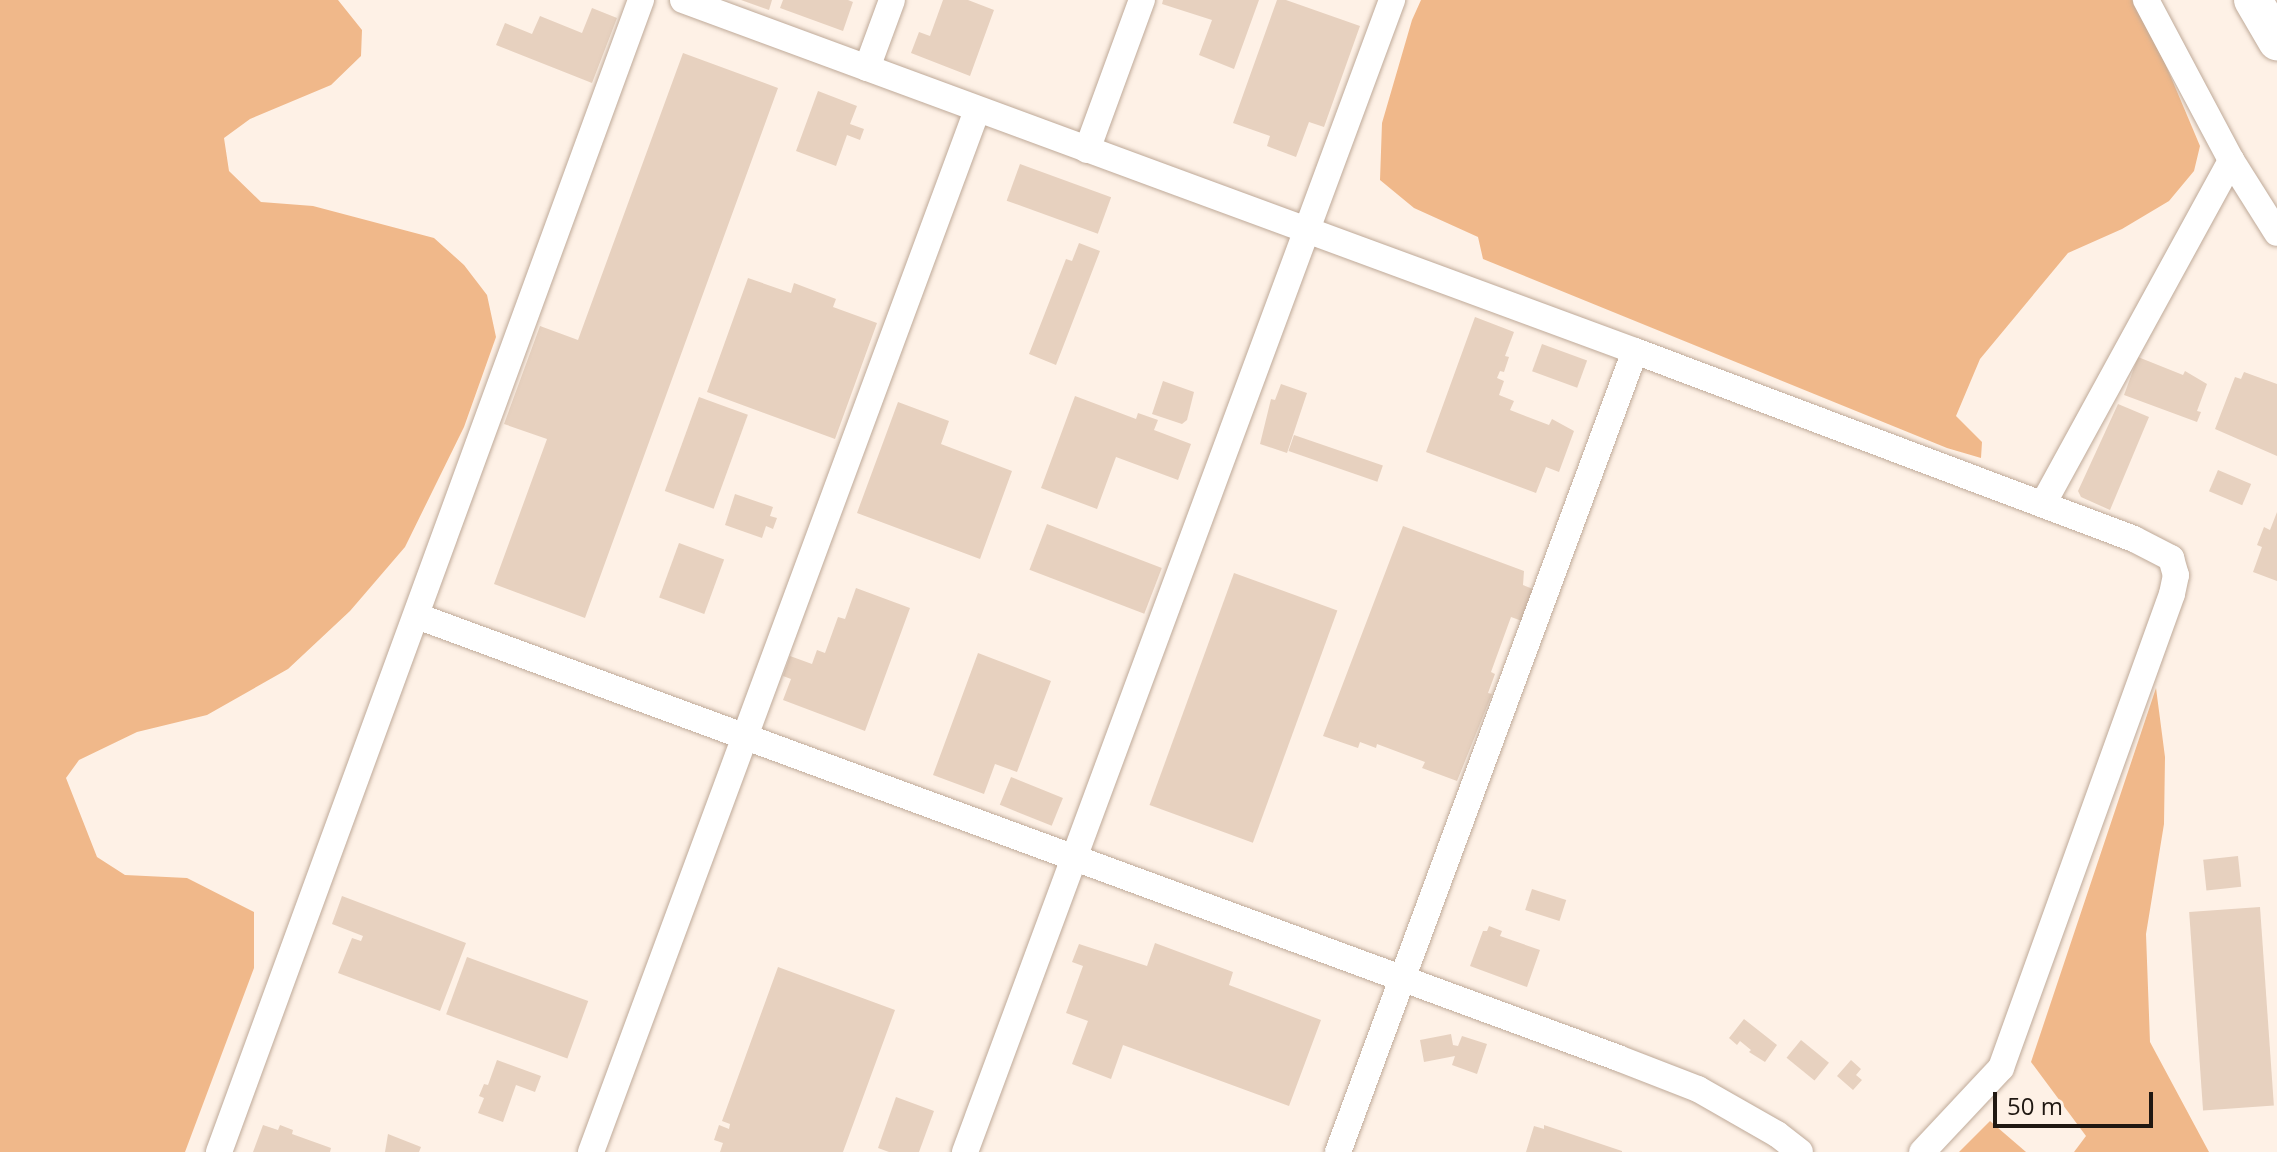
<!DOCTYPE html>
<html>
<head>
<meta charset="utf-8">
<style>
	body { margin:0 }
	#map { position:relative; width:2277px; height:1152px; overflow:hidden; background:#fef1e6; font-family:"Open Sans",sans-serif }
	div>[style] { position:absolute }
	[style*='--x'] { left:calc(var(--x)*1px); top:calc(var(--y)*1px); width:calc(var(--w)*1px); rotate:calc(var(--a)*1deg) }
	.green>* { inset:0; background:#f0b88a }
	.building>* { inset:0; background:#e7d1bf; transform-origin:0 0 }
	.roads { filter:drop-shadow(0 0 2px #bfaa99) drop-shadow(0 0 2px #bfaa99) }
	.minor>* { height:26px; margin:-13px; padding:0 13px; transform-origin:13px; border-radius:13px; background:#fff }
	.highway>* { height:38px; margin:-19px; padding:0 19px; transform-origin:19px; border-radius:19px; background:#fff }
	span { translate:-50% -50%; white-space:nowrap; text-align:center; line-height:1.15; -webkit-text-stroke:8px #fef1e6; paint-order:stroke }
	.scale { position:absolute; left:1993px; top:1092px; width:160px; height:36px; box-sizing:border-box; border:4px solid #201812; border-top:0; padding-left:10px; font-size:24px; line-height:28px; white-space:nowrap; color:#201812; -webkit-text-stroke:6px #fef1e6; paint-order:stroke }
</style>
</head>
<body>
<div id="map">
	<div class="green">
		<div style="clip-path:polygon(0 0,338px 0,362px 30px,361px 56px,331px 85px,250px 119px,224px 138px,229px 171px,261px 202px,313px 206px,434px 238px,464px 265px,487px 295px,496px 337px,464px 427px,405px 547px,350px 611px,288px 669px,207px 715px,137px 732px,79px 760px,66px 778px,97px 857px,125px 875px,187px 878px,254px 912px,254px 968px,185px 1152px,0 1152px)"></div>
		<div style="clip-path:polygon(1421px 0,2132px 0,2165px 63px,2200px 146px,2194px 171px,2169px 201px,2122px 229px,2068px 253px,1980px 359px,1956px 416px,1982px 442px,1981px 458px,1947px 448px,1483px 259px,1478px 237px,1414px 208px,1380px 180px,1382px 123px,1412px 20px)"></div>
		<div style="clip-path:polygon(2156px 688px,2165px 757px,2164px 824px,2146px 934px,2150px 1042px,2209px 1152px,2074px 1152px,2086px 1136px,2031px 1062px)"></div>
		<div style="clip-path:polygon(1990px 1121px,2026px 1152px,1959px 1152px)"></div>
	</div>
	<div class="building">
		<div style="clip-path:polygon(741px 0,772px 0,769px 10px)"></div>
		<div style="clip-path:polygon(783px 0,848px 0,853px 2px,843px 31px,780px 8px)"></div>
		<div style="clip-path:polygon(943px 0,968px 0,994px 10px,970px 76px,911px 53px,919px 32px,930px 36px)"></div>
		<div style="clip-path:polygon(1163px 0,1259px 0,1234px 69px,1199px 55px,1212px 20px,1162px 4px)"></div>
		<div style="clip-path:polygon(1277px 0,1286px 0,1360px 26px,1324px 127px,1309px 122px,1296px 157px,1267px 146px,1270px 136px,1233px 123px)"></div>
		<div style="clip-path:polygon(592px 8px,617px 18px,592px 83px,496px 45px,505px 23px,532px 34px,540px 16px,582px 33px)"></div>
		<div style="clip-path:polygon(683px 53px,778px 88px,585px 618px,494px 584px,547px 439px,504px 424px,540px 326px,578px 340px)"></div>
		<div style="clip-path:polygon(818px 91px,857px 106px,850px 124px,864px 129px,860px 140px,847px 135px,836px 166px,796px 151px)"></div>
		<div style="left:1020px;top:164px;width:97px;height:39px;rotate:20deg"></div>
		<div style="clip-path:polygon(1079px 243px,1100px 251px,1056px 365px,1029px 354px,1066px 259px,1072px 261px)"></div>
		<div style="clip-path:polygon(748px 278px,791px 293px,794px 283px,836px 299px,833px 307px,877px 323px,835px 439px,707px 392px)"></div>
		<div style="clip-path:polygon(1475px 317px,1514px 332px,1505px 356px,1509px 357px,1504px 372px,1500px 371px,1497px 378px,1504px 381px,1499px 395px,1514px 401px,1510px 410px,1549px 425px,1552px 419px,1574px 431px,1559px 472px,1546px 467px,1536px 493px,1426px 452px)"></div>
		<div style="left:1542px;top:344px;width:48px;height:29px;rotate:20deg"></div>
		<div style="clip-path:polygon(2138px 357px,2183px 375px,2185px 371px,2207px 384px,2197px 411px,2201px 412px,2197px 422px,2124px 395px)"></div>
		<div style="clip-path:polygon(2244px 372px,2277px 384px,2277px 456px,2215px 429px,2235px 377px,2241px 379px)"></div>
		<div style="clip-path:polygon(1163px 381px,1194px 392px,1187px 420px,1182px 424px,1152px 414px)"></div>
		<div style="clip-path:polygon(1281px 384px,1307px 393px,1287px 453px,1260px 444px,1271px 399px,1275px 400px)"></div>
		<div style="clip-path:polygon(1075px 396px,1136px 419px,1138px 413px,1158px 420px,1154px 430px,1191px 444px,1178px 480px,1116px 457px,1097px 509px,1041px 488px)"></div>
		<div style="left:699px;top:397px;width:52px;height:100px;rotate:20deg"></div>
		<div style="clip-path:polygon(898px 402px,949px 421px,941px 444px,1012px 471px,980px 559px,857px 513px)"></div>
		<div style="clip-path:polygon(2118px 404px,2149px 417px,2110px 510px,2081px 497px,2078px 491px)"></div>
		<div style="left:1294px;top:435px;width:94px;height:17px;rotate:19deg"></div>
		<div style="left:2218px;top:470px;width:36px;height:23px;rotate:23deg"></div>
		<div style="clip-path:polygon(735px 494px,773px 507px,770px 516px,777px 518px,773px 529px,766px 526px,762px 538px,725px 525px)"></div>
		<div style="clip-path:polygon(2277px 512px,2277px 581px,2253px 572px,2262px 547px,2257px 545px,2264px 527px,2270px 530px)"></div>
		<div style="left:1047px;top:524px;width:123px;height:49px;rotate:21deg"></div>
		<div style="clip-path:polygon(1403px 526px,1524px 571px,1523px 585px,1533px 589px,1522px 621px,1511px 617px,1491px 672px,1495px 674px,1488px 693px,1492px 694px,1457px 781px,1422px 768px,1425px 762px,1377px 744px,1376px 748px,1360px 742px,1358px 748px,1323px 736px)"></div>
		<div style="left:679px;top:543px;width:48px;height:58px;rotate:20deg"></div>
		<div style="left:1234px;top:573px;width:110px;height:247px;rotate:20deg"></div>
		<div style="clip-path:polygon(856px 588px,910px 608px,865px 731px,783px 700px,791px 679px,783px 676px,790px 656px,812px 664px,817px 650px,825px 653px,838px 617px,845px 619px)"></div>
		<div style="clip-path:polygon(978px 653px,1051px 681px,1017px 772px,995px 764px,984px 794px,933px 775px)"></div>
		<div style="left:1011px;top:777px;width:56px;height:30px;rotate:22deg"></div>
		<div style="left:2238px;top:856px;width:31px;height:35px;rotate:84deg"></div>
		<div style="left:1532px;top:889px;width:36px;height:22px;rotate:18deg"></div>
		<div style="clip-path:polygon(342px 896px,466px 943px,440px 1011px,338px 973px,352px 938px,361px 941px,363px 936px,332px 924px)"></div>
		<div style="left:2260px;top:907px;width:199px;height:71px;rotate:86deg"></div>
		<div style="clip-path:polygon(1489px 926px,1502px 931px,1500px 936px,1540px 950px,1527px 987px,1470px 966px,1483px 931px,1487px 931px)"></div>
		<div style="clip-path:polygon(1155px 943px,1233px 972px,1229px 985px,1321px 1020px,1289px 1106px,1123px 1045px,1111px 1079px,1072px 1064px,1088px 1021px,1066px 1013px,1083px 966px,1072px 962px,1079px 944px,1147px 966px)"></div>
		<div style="left:467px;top:957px;width:129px;height:61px;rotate:20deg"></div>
		<div style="clip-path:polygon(778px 967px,895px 1010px,843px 1152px,720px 1152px,723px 1143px,714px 1140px,719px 1125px,729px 1129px,730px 1124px,722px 1121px)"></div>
		<div style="clip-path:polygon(1744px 1019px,1777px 1045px,1765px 1062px,1749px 1052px,1751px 1050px,1740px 1041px,1737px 1045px,1729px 1038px)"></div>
		<div style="clip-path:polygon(1451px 1034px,1453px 1045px,1458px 1046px,1462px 1036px,1487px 1044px,1477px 1074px,1452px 1065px,1455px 1056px,1424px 1062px,1420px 1040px)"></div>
		<div style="left:1801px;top:1040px;width:36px;height:23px;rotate:39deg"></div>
		<div style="clip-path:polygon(497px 1060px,541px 1076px,535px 1092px,516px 1085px,503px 1122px,478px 1113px,484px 1098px,479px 1096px,484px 1084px,488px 1085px)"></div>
		<div style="clip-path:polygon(1851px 1060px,1861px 1069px,1856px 1075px,1862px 1080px,1853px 1090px,1837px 1076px)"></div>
		<div style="clip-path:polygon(896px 1097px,934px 1111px,919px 1152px,889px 1152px,878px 1148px)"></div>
		<div style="clip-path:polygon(263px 1125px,278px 1130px,280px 1125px,293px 1130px,292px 1134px,331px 1148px,330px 1152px,253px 1152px)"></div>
		<div style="clip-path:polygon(1544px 1125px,1622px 1151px,1622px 1152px,1526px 1152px,1534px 1126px,1544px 1129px)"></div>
		<div style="clip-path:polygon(388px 1134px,421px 1147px,419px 1152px,385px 1152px)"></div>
	</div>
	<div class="roads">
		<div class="minor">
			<div style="--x:683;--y:0;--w:1015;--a:20.24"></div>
			<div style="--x:1635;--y:351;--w:533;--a:20.64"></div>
			<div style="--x:2134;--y:539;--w:42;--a:27.2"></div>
			<div style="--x:2171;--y:558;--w:18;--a:74"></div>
			<div style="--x:2176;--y:575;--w:19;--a:102"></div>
			<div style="--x:2172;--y:594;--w:504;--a:109.84"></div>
			<div style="--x:2001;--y:1068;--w:115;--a:133.2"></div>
			<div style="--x:2146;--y:0;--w:181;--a:62"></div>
			<div style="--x:2231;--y:160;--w:86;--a:57.8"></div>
			<div style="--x:867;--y:68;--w:72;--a:-69.8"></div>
			<div style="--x:1087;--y:150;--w:160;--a:-69.9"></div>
			<div style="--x:2043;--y:504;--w:392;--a:-61.3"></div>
			<div style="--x:417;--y:616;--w:1280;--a:20.2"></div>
			<div style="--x:1618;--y:1058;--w:86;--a:21.2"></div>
			<div style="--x:1698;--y:1089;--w:91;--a:29.7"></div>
			<div style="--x:1777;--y:1134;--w:29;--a:38"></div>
			<div style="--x:219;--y:1152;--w:1227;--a:-69.88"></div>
			<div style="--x:591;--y:1152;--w:1111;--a:-69.67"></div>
			<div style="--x:965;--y:1152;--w:1229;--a:-69.66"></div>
			<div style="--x:1338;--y:1152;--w:854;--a:-69.66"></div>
		</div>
		<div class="highway">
			<div style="--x:2253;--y:0;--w:48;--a:59.7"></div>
		</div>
	</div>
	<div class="scale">50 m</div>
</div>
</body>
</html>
